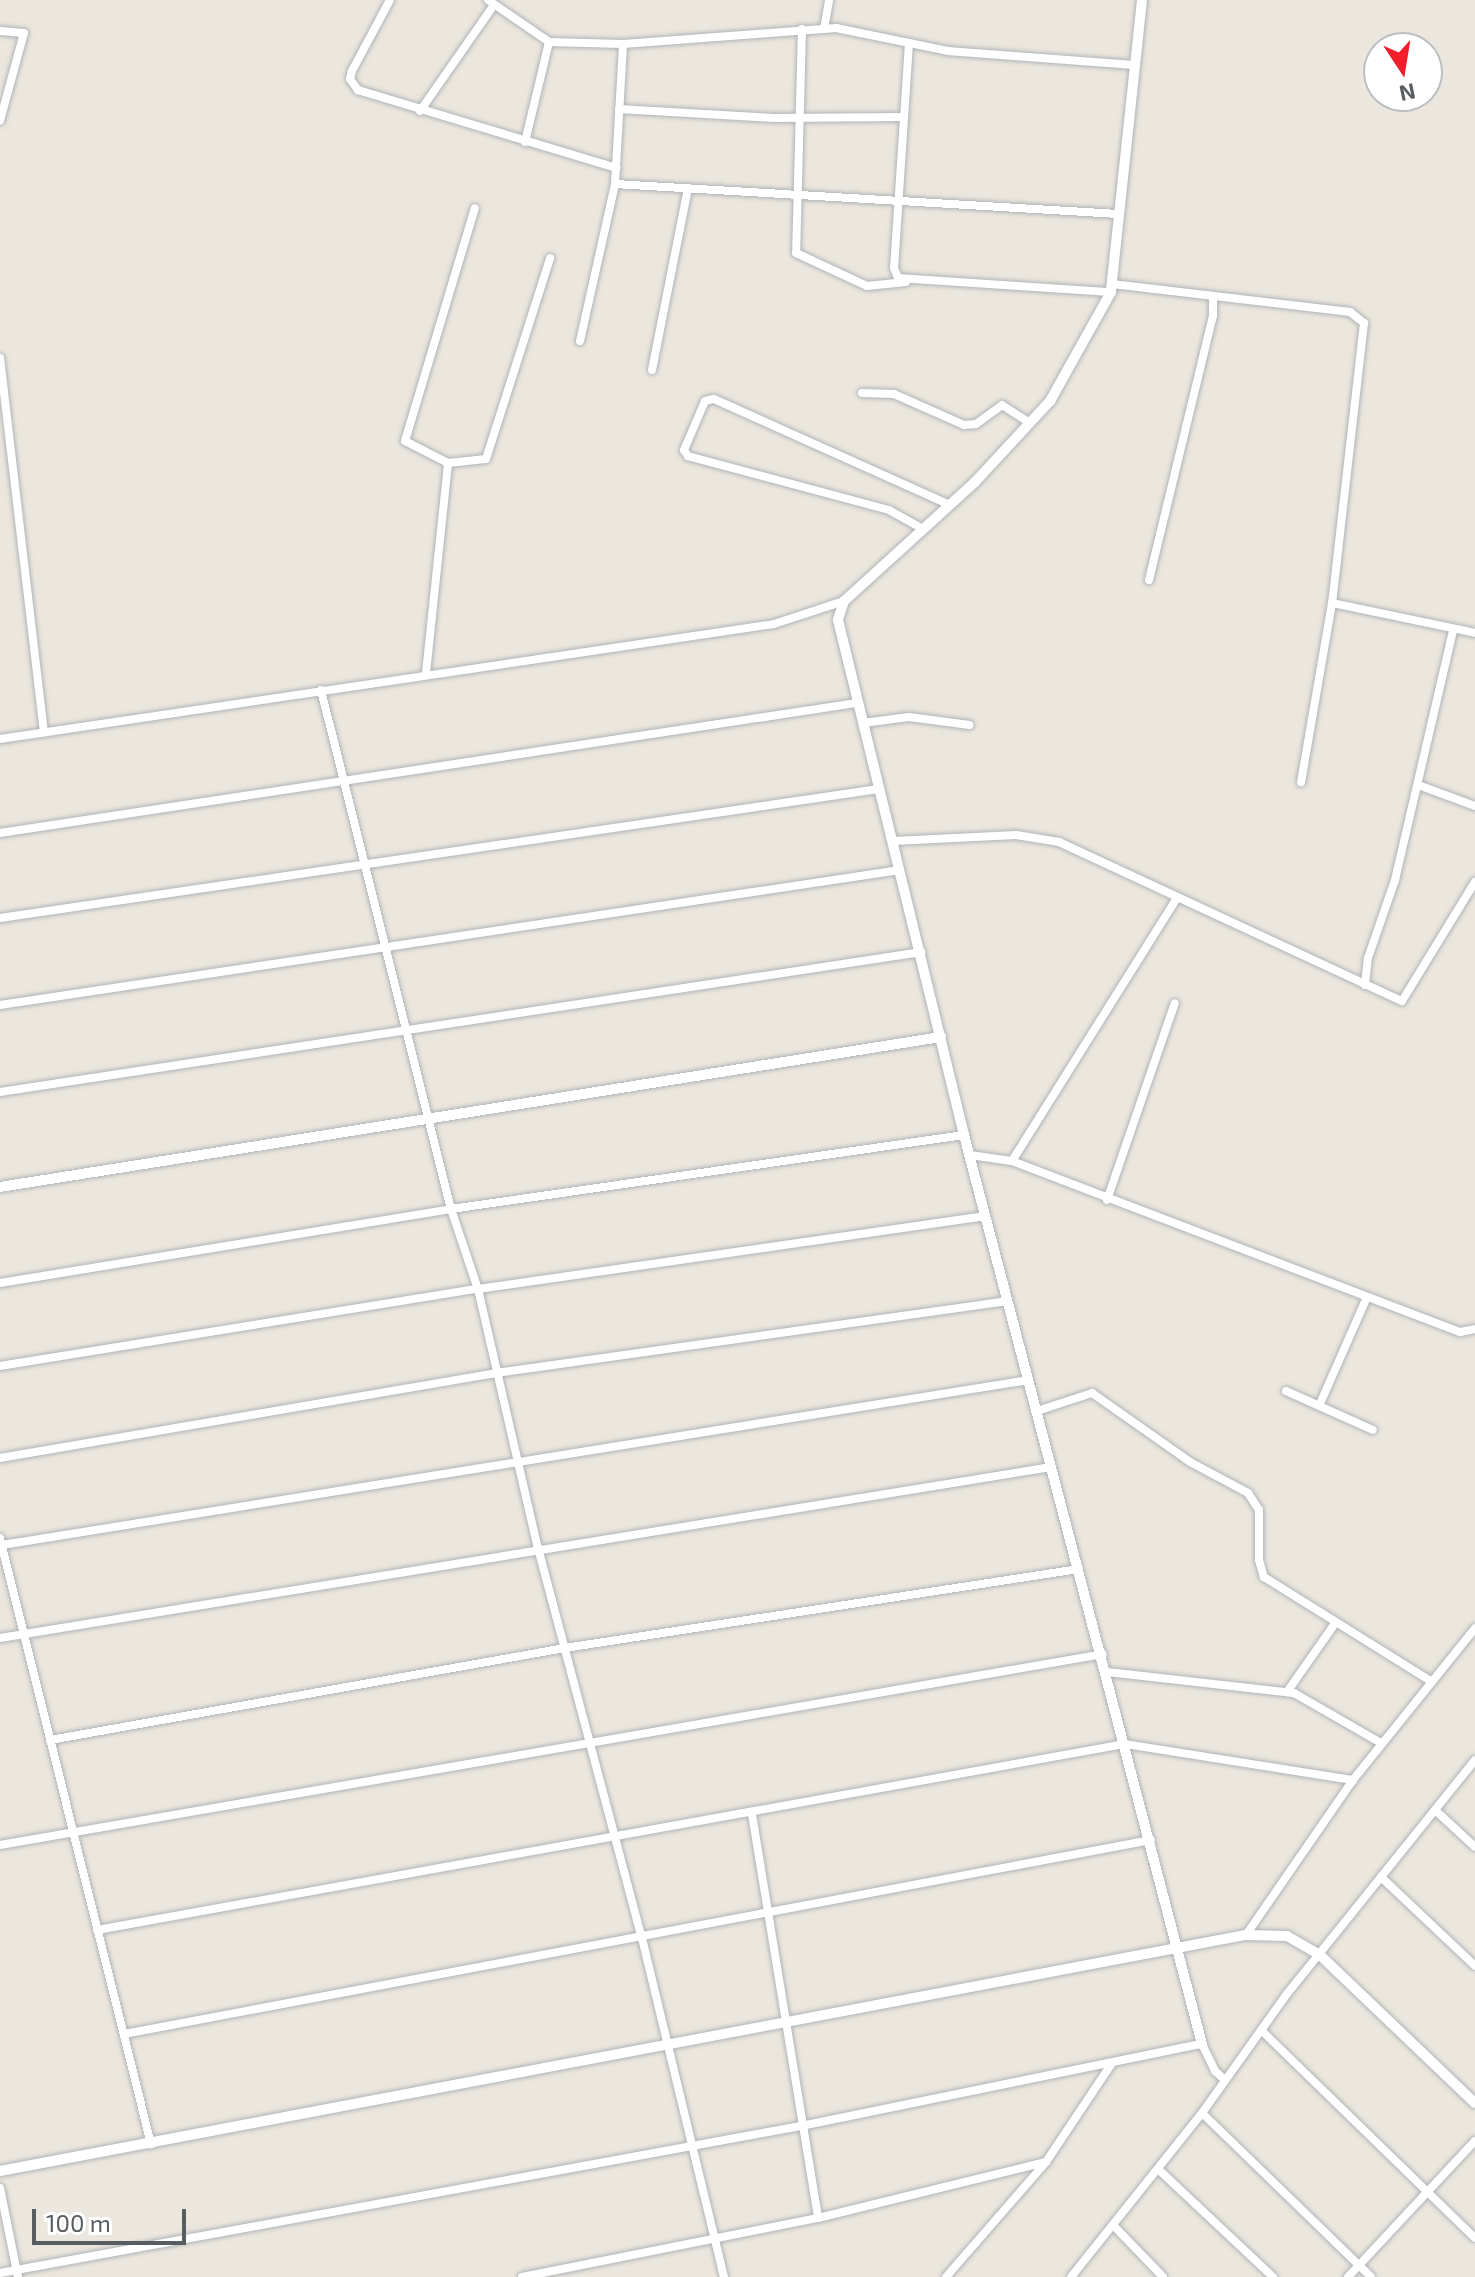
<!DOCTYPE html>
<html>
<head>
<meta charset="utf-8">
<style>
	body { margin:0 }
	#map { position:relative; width:1475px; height:2277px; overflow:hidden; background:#ece7de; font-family:"Exo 2",sans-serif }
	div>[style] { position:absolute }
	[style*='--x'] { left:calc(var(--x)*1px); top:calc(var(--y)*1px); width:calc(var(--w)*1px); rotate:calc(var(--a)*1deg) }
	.roads { filter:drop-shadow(0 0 2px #b0b4b8) drop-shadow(0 0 2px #b0b4b8) }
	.minor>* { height:8px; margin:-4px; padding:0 4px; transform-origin:4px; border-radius:4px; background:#fff }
	.tertiary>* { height:10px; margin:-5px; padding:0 5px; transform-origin:5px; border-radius:5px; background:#fff }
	span { translate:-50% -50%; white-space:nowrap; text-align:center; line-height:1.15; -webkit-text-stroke:6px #fff; paint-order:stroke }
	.north { position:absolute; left:1363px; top:32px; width:80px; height:80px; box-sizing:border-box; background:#fff; border:2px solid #bcbec0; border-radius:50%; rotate:168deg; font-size:22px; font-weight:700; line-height:32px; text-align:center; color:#585d61 }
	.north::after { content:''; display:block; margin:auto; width:28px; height:36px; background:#f21e2c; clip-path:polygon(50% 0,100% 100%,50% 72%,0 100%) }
	.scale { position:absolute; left:32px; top:2209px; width:154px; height:36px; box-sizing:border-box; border:4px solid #585d61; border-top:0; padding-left:10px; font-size:24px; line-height:28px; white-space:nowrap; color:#585d61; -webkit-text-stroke:6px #fff; paint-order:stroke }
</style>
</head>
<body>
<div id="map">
	<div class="roads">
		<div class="minor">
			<div style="--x:390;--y:0;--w:81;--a:118.2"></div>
			<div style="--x:352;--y:71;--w:8;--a:104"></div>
			<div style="--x:350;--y:79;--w:14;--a:54"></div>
			<div style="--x:358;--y:90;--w:270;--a:16.8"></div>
			<div style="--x:488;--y:0;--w:74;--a:34.5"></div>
			<div style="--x:549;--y:42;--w:74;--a:1.5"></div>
			<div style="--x:623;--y:44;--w:214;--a:-4.3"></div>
			<div style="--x:836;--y:28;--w:114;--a:11.6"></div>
			<div style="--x:948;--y:51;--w:186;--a:4.3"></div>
			<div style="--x:802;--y:29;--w:224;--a:91.5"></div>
			<div style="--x:796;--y:253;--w:78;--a:24.9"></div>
			<div style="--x:867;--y:286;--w:39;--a:-6"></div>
			<div style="--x:824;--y:29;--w:29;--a:-80"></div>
			<div style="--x:0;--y:31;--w:24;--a:5"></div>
			<div style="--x:24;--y:33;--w:91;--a:105.3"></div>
			<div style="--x:909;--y:43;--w:225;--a:93.8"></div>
			<div style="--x:894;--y:268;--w:11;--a:68"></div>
			<div style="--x:898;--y:278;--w:213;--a:3.8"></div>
			<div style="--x:619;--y:109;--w:155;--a:3.3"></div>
			<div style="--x:774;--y:118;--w:130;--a:-0.4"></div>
			<div style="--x:420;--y:111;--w:129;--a:-55.1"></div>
			<div style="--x:525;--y:142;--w:103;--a:-76.5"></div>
			<div style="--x:615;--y:184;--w:505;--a:3.41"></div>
			<div style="--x:1112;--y:284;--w:240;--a:6.7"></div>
			<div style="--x:1350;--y:312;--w:18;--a:38"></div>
			<div style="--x:1364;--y:323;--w:282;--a:96.5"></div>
			<div style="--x:1332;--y:603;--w:182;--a:99.8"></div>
			<div style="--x:580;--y:341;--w:161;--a:-77.4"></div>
			<div style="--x:615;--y:184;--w:140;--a:-86.7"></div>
			<div style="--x:0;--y:358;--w:377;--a:83.3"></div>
			<div style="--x:652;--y:370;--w:185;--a:-78.8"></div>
			<div style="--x:862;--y:393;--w:32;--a:2"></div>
			<div style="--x:894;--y:394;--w:77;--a:23.9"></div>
			<div style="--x:964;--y:425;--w:12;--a:-5"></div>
			<div style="--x:976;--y:424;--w:32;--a:-36"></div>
			<div style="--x:1002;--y:405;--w:33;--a:33"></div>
			<div style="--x:448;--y:463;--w:38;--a:-6"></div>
			<div style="--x:486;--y:459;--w:211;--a:-72.3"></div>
			<div style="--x:923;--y:529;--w:39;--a:-151"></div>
			<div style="--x:889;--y:510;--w:208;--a:-165"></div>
			<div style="--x:688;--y:456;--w:7;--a:-124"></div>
			<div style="--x:684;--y:450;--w:53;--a:-66.8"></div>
			<div style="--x:705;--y:401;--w:9;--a:-13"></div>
			<div style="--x:714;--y:399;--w:259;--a:24.2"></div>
			<div style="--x:1149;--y:580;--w:272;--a:-76.4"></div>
			<div style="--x:1213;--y:316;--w:18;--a:-90"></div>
			<div style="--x:1332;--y:603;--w:146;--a:11.8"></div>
			<div style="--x:426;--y:673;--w:211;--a:-84"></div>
			<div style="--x:448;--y:463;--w:48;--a:-152.9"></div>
			<div style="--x:405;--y:441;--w:243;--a:-73.3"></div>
			<div style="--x:321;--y:690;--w:535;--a:75.94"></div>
			<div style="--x:451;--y:1209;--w:84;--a:71.4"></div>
			<div style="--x:478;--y:1289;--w:266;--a:77"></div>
			<div style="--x:538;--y:1548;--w:400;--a:75.1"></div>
			<div style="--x:641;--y:1934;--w:353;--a:76.4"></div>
			<div style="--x:863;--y:723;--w:46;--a:-7.4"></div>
			<div style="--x:909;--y:717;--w:61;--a:7.6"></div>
			<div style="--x:0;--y:739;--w:782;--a:-8.45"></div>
			<div style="--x:774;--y:624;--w:74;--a:-18.2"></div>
			<div style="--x:1418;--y:785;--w:61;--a:20.2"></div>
			<div style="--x:0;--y:833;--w:867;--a:-8.63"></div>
			<div style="--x:893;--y:841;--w:123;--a:-2.8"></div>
			<div style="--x:1016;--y:835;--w:44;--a:9.2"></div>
			<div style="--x:1059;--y:842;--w:378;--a:24.9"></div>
			<div style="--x:1402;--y:1001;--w:140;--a:-58.5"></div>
			<div style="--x:0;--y:918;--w:888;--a:-8.35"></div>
			<div style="--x:1365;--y:985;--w:27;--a:-84"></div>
			<div style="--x:1368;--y:958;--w:83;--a:-70.9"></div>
			<div style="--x:1395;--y:880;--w:256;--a:-76.9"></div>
			<div style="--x:0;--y:1005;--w:910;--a:-8.53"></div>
			<div style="--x:0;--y:1092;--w:932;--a:-8.64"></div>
			<div style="--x:970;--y:1155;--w:42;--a:8.1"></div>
			<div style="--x:1012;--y:1161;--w:480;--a:20.9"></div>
			<div style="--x:1460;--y:1332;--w:15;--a:-11"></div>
			<div style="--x:1012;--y:1161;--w:310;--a:-57.9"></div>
			<div style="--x:1107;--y:1200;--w:208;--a:-71"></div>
			<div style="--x:0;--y:1283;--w:457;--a:-9.3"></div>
			<div style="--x:451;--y:1209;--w:518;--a:-8.21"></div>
			<div style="--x:0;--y:1366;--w:484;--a:-9.2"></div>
			<div style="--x:478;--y:1289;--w:513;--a:-8.18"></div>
			<div style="--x:1286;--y:1391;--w:95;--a:24.1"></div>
			<div style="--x:1319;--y:1406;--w:119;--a:-66.2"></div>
			<div style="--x:1037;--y:1411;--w:58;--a:-18.1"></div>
			<div style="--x:1092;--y:1393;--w:120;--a:35.1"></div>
			<div style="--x:1190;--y:1462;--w:66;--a:28.1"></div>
			<div style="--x:1248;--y:1493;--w:20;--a:57"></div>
			<div style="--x:1259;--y:1510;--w:50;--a:90"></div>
			<div style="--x:1259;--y:1560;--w:18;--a:74"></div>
			<div style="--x:1264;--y:1577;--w:195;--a:32"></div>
			<div style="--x:0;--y:1458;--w:503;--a:-9.72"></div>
			<div style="--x:496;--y:1373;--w:517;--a:-8"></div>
			<div style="--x:0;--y:1538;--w:625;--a:76.01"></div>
			<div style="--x:2;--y:1545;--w:1040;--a:-9.13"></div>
			<div style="--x:0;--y:1638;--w:1065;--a:-9.24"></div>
			<div style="--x:1107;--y:1672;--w:188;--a:6.4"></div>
			<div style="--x:1294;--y:1693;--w:100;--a:29.9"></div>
			<div style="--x:1287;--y:1692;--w:85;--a:-55"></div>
			<div style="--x:50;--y:1740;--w:523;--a:-10.13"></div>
			<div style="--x:565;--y:1648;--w:520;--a:-8.74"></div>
			<div style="--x:1435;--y:1810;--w:54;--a:42.8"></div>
			<div style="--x:752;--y:1814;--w:409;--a:80.7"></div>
			<div style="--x:0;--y:1845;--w:1119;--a:-9.82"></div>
			<div style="--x:1381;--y:1877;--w:129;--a:43.4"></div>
			<div style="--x:97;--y:1930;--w:1045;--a:-10.26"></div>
			<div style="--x:1125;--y:1744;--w:231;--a:9"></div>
			<div style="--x:1246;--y:1935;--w:188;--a:-55.4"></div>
			<div style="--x:1353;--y:1780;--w:195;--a:-51.2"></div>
			<div style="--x:1261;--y:2030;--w:298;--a:44.2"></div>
			<div style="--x:124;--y:2034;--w:1045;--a:-10.7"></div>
			<div style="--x:1202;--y:2113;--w:235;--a:44.1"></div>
			<div style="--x:1158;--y:2169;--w:158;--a:43.2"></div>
			<div style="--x:0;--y:2188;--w:91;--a:78.6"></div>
			<div style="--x:1113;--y:2225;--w:72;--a:46.1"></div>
			<div style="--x:0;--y:2273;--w:814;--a:-10.4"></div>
			<div style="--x:801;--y:2126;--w:409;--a:-11.6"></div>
			<div style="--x:1202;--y:2044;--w:30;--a:64"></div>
			<div style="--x:1215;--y:2071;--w:13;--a:42"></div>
			<div style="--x:522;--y:2277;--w:302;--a:-11.3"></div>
			<div style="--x:818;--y:2218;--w:235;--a:-13.8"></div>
			<div style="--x:946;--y:2277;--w:152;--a:-49"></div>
			<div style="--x:1046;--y:2162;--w:119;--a:-56.3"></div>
			<div style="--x:1071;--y:2277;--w:210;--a:-51.4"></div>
			<div style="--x:1202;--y:2113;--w:146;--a:-54.5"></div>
			<div style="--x:1287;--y:1994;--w:300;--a:-51.2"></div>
			<div style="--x:1348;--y:2277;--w:186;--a:-47"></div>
		</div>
		<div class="tertiary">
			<div style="--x:1142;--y:0;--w:294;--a:96.1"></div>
			<div style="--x:1111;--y:292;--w:125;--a:119.2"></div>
			<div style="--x:1050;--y:401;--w:110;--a:132.8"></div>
			<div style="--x:975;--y:482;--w:177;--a:137.7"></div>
			<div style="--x:844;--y:601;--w:20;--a:108"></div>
			<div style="--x:838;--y:620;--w:530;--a:76.25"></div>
			<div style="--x:964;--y:1135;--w:940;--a:75.33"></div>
			<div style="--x:0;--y:1187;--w:953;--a:-9.06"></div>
			<div style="--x:0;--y:2171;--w:1268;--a:-10.73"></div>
			<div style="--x:1246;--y:1935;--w:41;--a:1.4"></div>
			<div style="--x:1287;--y:1936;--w:38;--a:30"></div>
			<div style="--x:1320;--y:1955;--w:214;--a:43.7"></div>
		</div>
	</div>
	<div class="north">N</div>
	<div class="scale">100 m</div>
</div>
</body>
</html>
